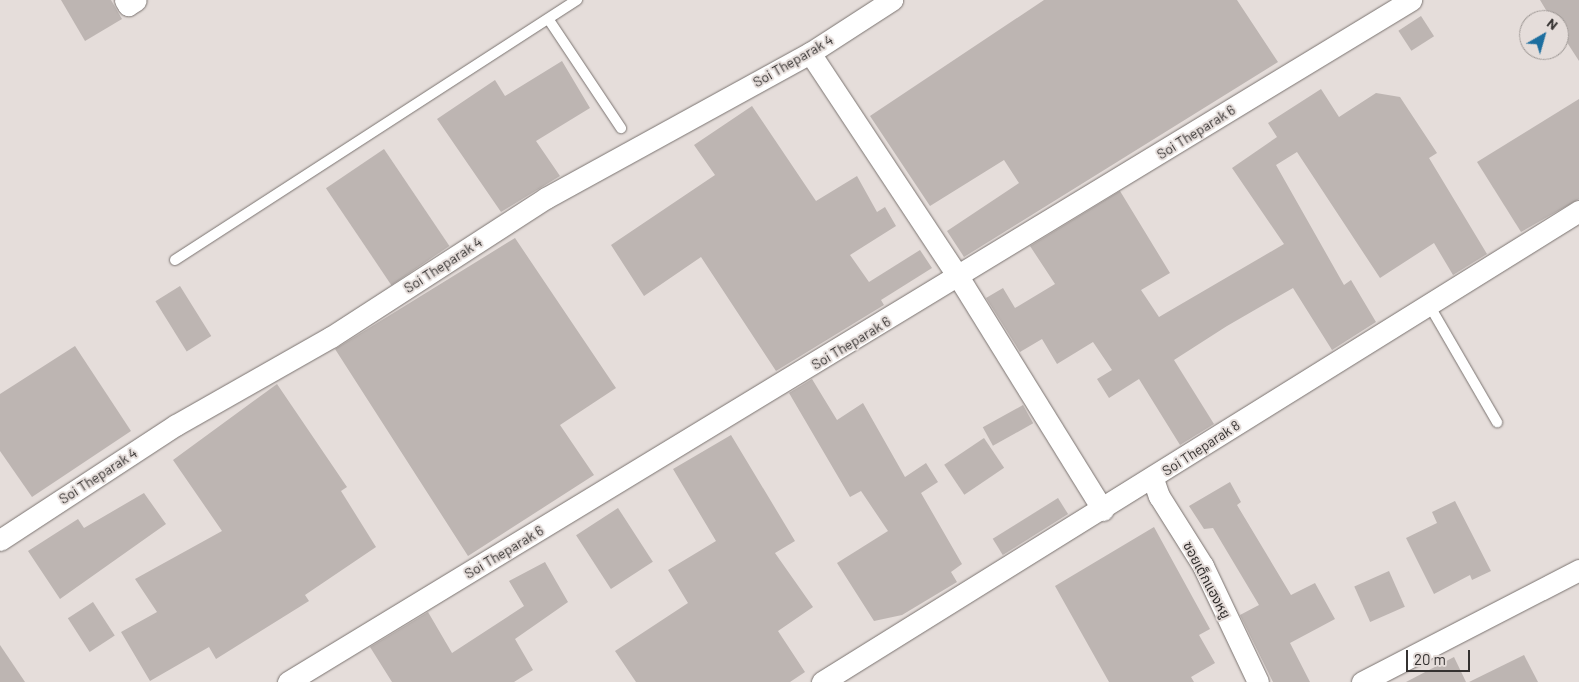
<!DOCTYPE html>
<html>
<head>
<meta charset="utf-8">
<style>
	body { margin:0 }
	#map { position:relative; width:1579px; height:682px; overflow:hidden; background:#e5ddda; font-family:Barlow,"Noto Sans Thai",sans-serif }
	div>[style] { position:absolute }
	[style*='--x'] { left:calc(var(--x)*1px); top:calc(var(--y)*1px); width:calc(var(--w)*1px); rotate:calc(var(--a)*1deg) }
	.building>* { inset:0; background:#bdb5b2; transform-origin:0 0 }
	.roads { filter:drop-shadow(0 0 1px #7a7370) drop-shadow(0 0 1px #7a7370) }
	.lane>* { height:10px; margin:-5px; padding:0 5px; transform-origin:5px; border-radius:5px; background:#fff }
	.street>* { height:21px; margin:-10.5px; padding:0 10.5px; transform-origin:10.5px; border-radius:10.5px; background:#fff }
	span { translate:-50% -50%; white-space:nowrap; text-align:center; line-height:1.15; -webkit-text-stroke:4px #e5ddda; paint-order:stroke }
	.street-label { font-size:14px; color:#353231 }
	.north { position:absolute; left:1519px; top:10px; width:50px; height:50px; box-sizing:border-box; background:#e5ddda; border:1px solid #9f9996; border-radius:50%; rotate:38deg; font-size:14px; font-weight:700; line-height:20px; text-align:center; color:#353231 }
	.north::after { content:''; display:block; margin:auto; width:18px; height:22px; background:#1c6e9f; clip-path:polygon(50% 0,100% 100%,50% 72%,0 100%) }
	.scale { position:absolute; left:1406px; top:650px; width:64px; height:22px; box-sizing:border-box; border:2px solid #353231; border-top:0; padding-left:6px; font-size:15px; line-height:18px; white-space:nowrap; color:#353231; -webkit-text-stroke:4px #e5ddda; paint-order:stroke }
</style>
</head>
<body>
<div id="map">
	<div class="building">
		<div style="clip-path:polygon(61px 0,111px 0,122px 19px,85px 41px)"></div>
		<div style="clip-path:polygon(1044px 0,1237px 0,1278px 62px,964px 257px,947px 231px,1019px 183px,1004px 160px,930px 206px,870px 116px)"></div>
		<div style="clip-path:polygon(1540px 0,1579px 0,1579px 61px,1559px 30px,1559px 20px,1552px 20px)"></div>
		<div style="left:1421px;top:16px;width:24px;height:27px;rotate:57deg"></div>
		<div style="clip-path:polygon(562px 61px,590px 108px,536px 141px,560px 176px,501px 212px,437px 119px,495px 80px,505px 96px)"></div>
		<div style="clip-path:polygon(1321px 89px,1339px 117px,1376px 93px,1400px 97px,1437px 153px,1429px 158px,1487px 254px,1453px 275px,1434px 243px,1380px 278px,1297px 152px,1276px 165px,1344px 285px,1351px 280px,1376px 322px,1332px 350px,1293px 288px,1227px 326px,1174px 360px,1214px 424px,1180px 445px,1139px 379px,1109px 398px,1097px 379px,1112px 370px,1093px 342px,1057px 364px,1042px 339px,1020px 352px,986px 298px,1003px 288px,1015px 308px,1055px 284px,1030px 246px,1120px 191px,1170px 273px,1141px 290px,1159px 317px,1284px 244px,1232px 168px,1277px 137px,1268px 123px)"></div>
		<div style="clip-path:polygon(1579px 99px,1579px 199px,1521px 232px,1477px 162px)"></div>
		<div style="clip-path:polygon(752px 106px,816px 201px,857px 176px,877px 212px,885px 207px,896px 226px,850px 255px,869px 282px,920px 250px,932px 268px,881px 300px,884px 305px,776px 371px,701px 257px,644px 296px,611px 245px,715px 175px,694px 145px)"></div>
		<div style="left:384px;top:149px;width:117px;height:70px;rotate:56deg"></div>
		<div style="clip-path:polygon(515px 238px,616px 388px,560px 425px,594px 475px,468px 556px,335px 349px)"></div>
		<div style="left:180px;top:286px;width:59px;height:29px;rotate:58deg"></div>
		<div style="clip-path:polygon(75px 346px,131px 431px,32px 497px,0 451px,0 394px)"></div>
		<div style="clip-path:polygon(812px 379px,837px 420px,863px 403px,905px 477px,926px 463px,938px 482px,921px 493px,962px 564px,951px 572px,957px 582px,902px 615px,874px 621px,837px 563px,888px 531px,861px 491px,850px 497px,789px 393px)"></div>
		<div style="clip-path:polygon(277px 384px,347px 487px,341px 491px,376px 547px,305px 595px,309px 601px,216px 659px,209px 647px,150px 681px,121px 632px,157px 612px,135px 579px,222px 531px,173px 460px)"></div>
		<div style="left:1023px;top:405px;width:21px;height:46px;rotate:61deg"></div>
		<div style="clip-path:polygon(731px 435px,795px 541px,775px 553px,813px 607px,778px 631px,805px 672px,790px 682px,636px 682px,615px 651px,688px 603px,668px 570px,716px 541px,673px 469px)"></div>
		<div style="left:984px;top:438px;width:36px;height:48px;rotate:56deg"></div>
		<div style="clip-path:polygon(1230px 482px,1241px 502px,1237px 505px,1291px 595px,1315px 583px,1335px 619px,1290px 643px,1310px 682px,1273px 682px,1240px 615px,1259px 605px,1213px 528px,1204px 529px,1189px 506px)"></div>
		<div style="clip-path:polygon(144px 493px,166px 524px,60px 599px,28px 551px,78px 519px,84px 528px)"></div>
		<div style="left:1058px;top:498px;width:19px;height:77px;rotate:58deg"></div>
		<div style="clip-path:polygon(1455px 501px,1491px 571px,1472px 580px,1470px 575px,1434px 594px,1406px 538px,1437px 523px,1432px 512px)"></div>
		<div style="left:618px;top:508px;width:64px;height:50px;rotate:57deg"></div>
		<div style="clip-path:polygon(1154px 527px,1210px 629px,1199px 635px,1215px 663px,1191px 677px,1194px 682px,1109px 682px,1055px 586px)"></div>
		<div style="clip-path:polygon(545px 562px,568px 602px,515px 639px,533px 670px,514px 682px,392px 682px,370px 647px,428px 612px,452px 653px,524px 606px,509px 581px)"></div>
		<div style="left:1389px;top:571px;width:39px;height:38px;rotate:66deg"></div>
		<div style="left:93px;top:602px;width:40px;height:30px;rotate:57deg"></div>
		<div style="clip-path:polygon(0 645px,25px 682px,0 682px)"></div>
		<div style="clip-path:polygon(1524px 655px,1538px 682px,1469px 682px)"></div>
		<div style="clip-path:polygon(1454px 657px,1466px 682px,1406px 682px)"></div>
	</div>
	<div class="roads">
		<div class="lane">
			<div style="--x:549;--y:20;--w:130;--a:56.3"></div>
			<div style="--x:175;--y:260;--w:479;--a:-32.9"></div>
			<div style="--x:1428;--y:303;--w:138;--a:59.9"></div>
		</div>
		<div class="street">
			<div style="--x:125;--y:0;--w:6;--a:59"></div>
			<div style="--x:128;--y:5;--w:9;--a:-32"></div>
			<div style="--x:810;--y:53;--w:270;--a:56.5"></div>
			<div style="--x:959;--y:278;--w:273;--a:58.2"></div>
			<div style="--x:1153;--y:479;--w:18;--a:71"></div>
			<div style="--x:1159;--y:496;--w:83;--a:57.8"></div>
			<div style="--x:1203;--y:566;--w:128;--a:64.6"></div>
			<div style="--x:0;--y:540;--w:210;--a:-33.2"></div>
			<div style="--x:176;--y:425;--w:178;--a:-29.6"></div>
			<div style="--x:331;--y:337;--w:256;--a:-32.9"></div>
			<div style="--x:546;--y:198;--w:301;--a:-28.8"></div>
			<div style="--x:810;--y:53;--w:98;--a:-32.9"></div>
			<div style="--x:288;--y:682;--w:1314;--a:-31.27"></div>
			<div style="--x:822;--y:682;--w:892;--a:-31.89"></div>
			<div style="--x:1362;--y:682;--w:244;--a:-27.3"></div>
		</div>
	</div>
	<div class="street-label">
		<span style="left:793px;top:61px;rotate:-30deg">Soi Theparak 4</span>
		<span style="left:1196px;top:132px;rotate:-32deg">Soi Theparak 6</span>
		<span style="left:443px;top:265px;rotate:-33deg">Soi Theparak 4</span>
		<span style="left:851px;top:343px;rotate:-31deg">Soi Theparak 6</span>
		<span style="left:1201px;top:448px;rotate:-33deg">Soi Theparak 8</span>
		<span style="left:98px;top:476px;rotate:-33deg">Soi Theparak 4</span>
		<span style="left:504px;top:552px;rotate:-31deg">Soi Theparak 6</span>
		<span style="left:1207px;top:580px;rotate:62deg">ซอยเต็กแฮงหยู</span>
	</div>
	<div class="north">N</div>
	<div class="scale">20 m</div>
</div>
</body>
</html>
